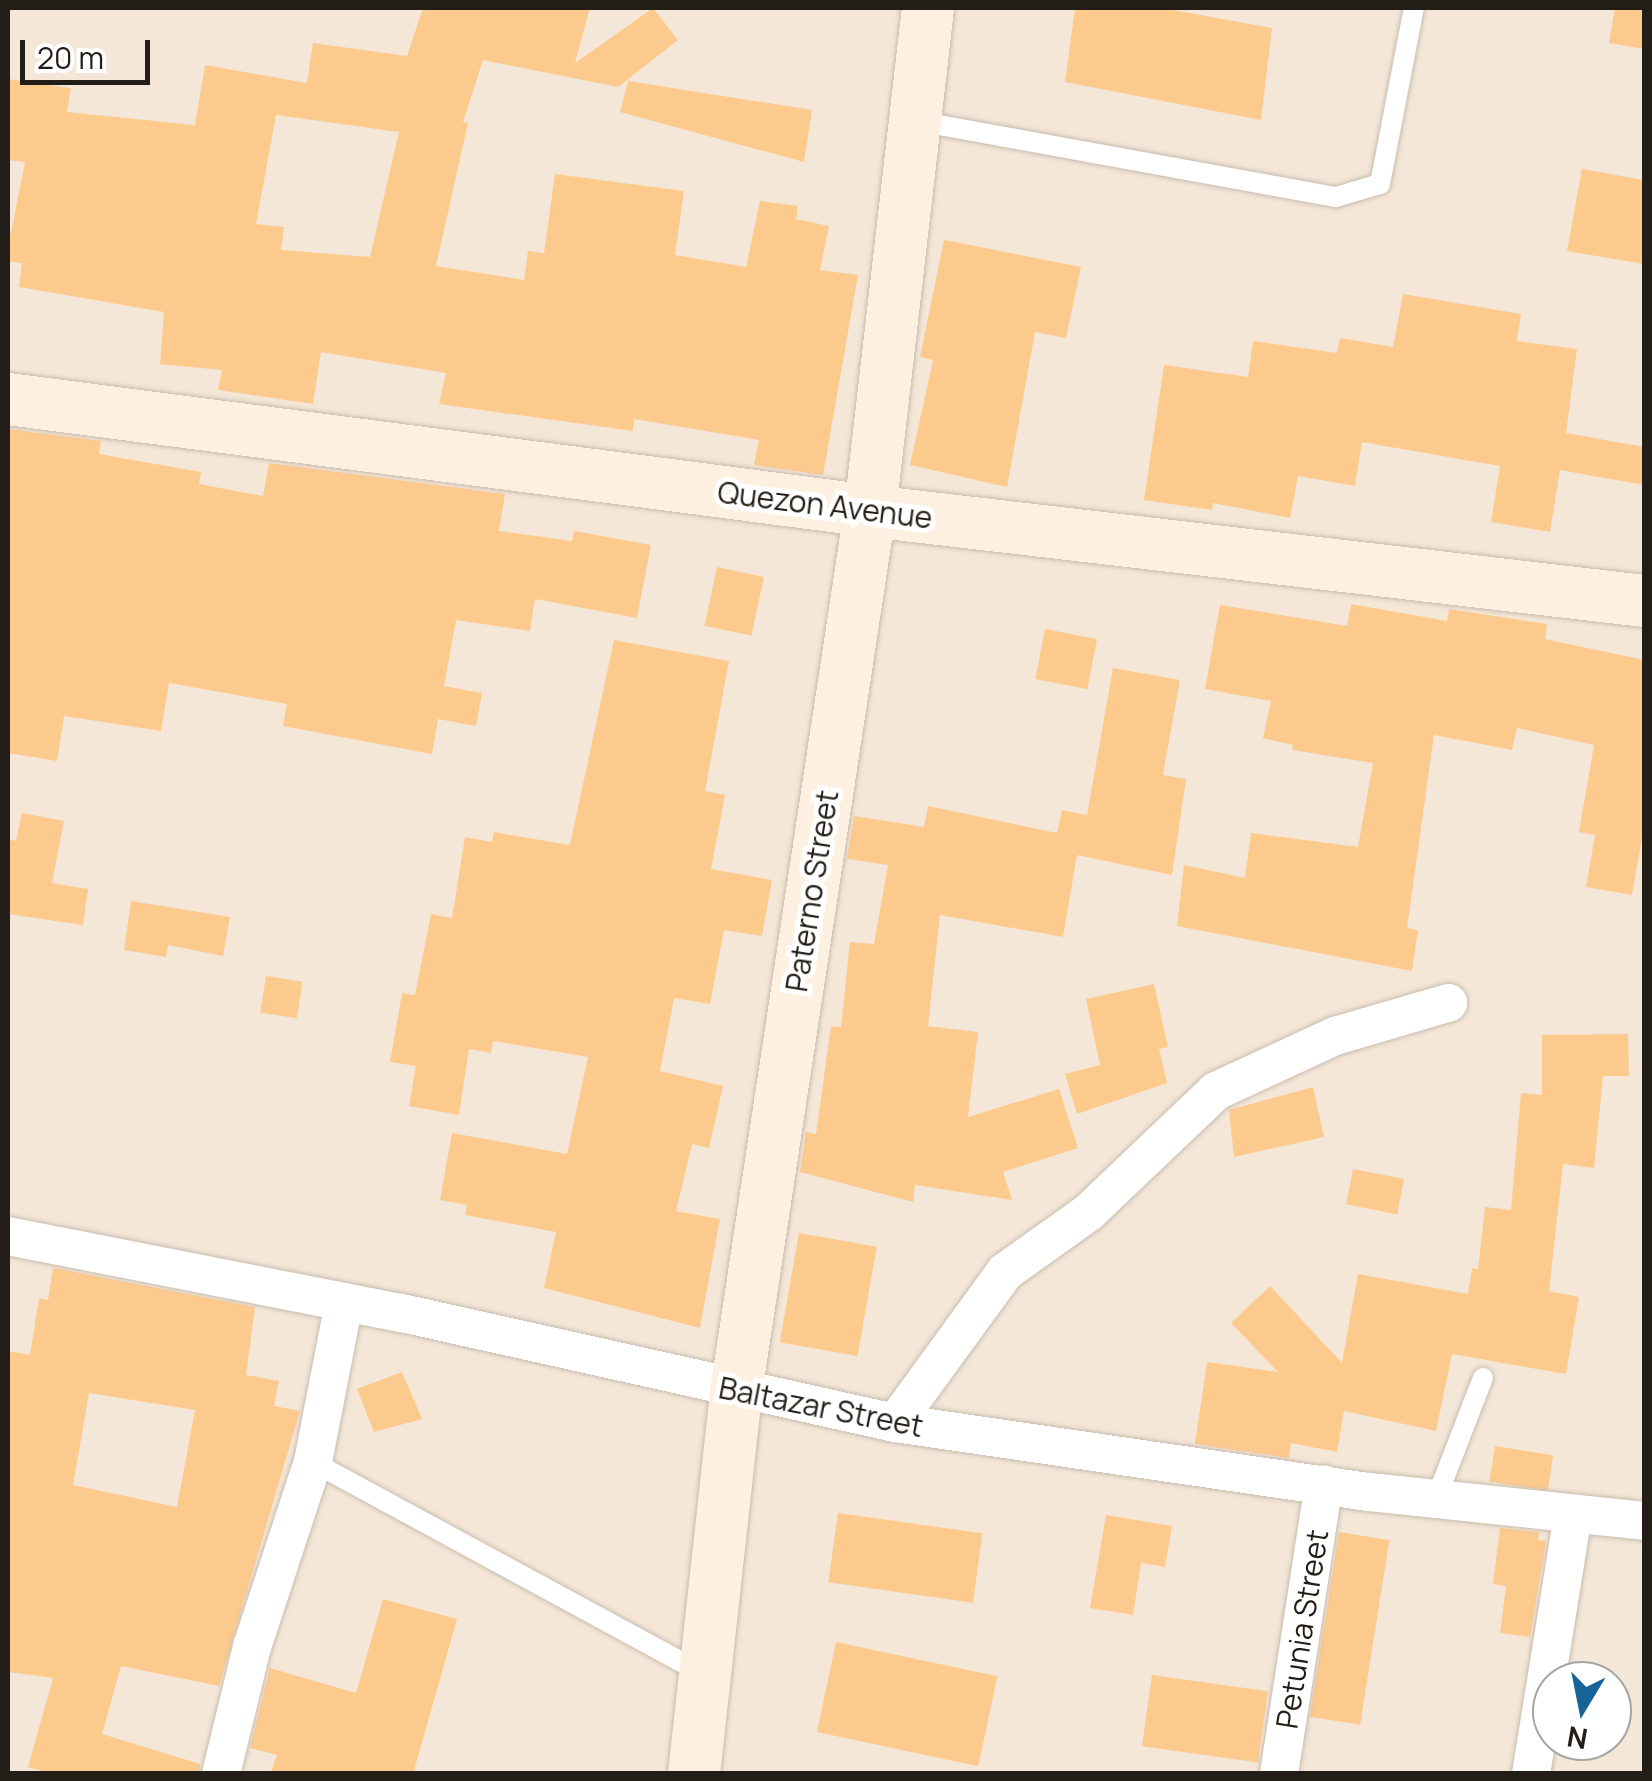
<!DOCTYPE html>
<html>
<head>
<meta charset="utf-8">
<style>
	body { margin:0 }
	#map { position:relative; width:1652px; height:1781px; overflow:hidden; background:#f4e7d8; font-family:Manrope,sans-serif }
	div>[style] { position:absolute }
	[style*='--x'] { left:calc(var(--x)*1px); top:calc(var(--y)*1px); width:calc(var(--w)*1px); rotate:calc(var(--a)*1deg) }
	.building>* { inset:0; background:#fdca8e; transform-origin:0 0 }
	.roads { filter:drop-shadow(0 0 2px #c9bcae) drop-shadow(0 0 2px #c9bcae) }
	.lane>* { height:20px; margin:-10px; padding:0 10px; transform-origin:10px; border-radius:10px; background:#fff }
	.street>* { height:38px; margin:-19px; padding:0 19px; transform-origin:19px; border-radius:19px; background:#fff }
	.secondary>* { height:52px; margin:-26px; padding:0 26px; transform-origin:26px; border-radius:26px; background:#fef0e0 }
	span { translate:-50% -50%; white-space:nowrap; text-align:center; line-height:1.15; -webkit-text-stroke:10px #fff; paint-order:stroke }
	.street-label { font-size:30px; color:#221d17 }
	.frame { position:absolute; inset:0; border:10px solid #221d17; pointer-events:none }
	.north { position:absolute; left:1532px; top:1661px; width:100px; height:100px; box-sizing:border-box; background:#fff; border:2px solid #a7a5a2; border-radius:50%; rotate:190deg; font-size:28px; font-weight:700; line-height:40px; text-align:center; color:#221d17 }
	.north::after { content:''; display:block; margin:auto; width:35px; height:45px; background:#166497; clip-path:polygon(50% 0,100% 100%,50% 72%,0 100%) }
	.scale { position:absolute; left:20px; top:40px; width:130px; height:45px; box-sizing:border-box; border:5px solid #221d17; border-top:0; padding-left:12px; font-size:30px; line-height:35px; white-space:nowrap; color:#221d17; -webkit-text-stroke:8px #fff; paint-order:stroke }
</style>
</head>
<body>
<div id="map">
	<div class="building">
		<div style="clip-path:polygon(evenodd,423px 8px,590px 8px,575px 63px,653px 8px,678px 40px,618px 87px,483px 60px,463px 122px,468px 123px,436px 266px,524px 280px,528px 251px,544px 253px,555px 174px,684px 191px,675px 255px,746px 267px,760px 201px,798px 206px,796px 219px,829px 226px,820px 270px,858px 275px,823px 475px,754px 465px,759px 440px,634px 419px,633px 431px,439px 404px,446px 373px,321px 352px,313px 404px,218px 390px,222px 370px,160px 364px,164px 312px,19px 287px,22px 263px,8px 261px,8px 247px,25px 162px,8px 160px,8px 79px,71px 88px,67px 112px,195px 125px,205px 65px,307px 83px,313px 43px,407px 56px,423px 8px,276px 115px,399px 132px,370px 257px,281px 250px,284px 227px,256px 224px,276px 115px)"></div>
		<div style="clip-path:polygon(1075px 8px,1162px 8px,1272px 28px,1261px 120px,1065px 82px)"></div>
		<div style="clip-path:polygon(1615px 8px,1644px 8px,1644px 49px,1609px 43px)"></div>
		<div style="clip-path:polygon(628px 81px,812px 110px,804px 162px,620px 112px)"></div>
		<div style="clip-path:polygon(1582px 169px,1644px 180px,1644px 264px,1567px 251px)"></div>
		<div style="clip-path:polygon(944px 240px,1081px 267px,1066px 338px,1035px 332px,1007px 487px,910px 465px,933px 360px,920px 357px)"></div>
		<div style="clip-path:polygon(1403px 294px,1521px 314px,1517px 341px,1577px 349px,1566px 433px,1644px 447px,1644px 485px,1560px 470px,1550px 532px,1491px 522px,1500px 466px,1362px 442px,1355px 486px,1298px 476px,1290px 518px,1213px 503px,1212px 510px,1144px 500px,1164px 365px,1248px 377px,1253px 341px,1337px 353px,1340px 338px,1393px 347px)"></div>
		<div style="clip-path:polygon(8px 429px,101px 441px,99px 454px,201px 472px,199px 484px,263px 496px,269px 463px,505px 494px,499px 531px,572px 541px,574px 531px,651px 545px,637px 618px,535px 599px,530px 631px,456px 620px,444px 686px,482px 693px,476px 726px,438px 719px,432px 754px,283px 726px,287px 704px,169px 683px,161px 731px,64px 716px,57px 761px,8px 753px)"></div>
		<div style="left:717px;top:567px;width:48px;height:60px;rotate:12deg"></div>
		<div style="clip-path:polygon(1351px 604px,1447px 621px,1449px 609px,1547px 624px,1545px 639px,1644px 660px,1644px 826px,1632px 895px,1586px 887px,1595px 835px,1579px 832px,1594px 745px,1517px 728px,1512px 750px,1434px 735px,1407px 928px,1418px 930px,1412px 971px,1177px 926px,1184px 865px,1245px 878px,1251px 833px,1358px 847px,1373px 763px,1292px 750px,1293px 745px,1263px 738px,1271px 701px,1205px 689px,1220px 605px,1347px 626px)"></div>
		<div style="left:1045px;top:629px;width:53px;height:51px;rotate:11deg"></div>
		<div style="clip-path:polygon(614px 640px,729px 661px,705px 791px,725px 795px,711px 869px,772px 880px,762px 936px,724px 930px,710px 1004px,674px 998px,660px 1071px,723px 1086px,709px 1148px,692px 1144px,676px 1211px,720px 1219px,700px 1328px,544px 1288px,556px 1232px,465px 1215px,467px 1205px,440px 1200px,452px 1133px,567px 1154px,588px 1057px,493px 1041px,491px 1053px,469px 1049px,459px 1115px,409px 1106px,416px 1066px,390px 1062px,402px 993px,415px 995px,431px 914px,452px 918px,465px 837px,492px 842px,494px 832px,570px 845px)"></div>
		<div style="clip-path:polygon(1113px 668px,1180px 680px,1163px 775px,1186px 779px,1172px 875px,1077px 855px,1063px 937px,940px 915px,928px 1026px,978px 1032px,968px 1117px,1059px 1089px,1078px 1148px,1003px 1172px,1012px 1200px,915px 1185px,913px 1202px,800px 1172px,806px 1132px,816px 1134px,831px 1026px,841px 1027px,850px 942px,874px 944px,888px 865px,847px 859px,854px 816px,924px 827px,928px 806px,1057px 833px,1062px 810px,1087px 815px)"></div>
		<div style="clip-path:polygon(22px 813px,64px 821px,52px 883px,88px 889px,83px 925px,8px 914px,8px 839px,16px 841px)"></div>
		<div style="clip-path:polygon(131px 901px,230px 917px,223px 956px,168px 945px,166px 957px,124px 950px)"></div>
		<div style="left:266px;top:976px;width:37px;height:37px;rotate:9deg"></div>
		<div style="clip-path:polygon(1154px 984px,1168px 1047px,1159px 1049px,1167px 1083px,1077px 1114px,1065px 1074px,1100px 1065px,1086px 999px)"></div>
		<div style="clip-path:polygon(1628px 1034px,1629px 1076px,1603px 1076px,1594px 1168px,1563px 1164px,1549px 1291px,1579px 1297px,1566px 1374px,1452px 1354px,1436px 1431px,1344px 1411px,1337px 1452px,1291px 1443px,1289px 1458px,1195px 1444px,1207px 1362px,1278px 1372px,1231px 1323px,1270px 1286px,1342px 1363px,1358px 1274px,1468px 1294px,1472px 1268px,1478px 1269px,1485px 1207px,1511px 1210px,1521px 1093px,1542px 1095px,1542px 1035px)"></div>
		<div style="clip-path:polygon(1313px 1087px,1324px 1137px,1234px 1157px,1229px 1110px)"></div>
		<div style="left:1353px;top:1169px;width:52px;height:36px;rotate:11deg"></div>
		<div style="left:799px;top:1233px;width:79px;height:111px;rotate:10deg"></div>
		<div style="clip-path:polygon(evenodd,53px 1268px,255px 1307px,246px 1375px,279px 1381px,274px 1406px,300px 1411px,219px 1686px,121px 1666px,102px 1734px,200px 1764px,199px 1774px,52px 1774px,28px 1767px,53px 1678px,8px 1672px,8px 1351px,30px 1355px,39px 1298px,48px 1300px,53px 1268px,89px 1393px,195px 1410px,177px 1507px,73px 1485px,89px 1393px)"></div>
		<div style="clip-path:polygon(402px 1372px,422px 1419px,374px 1432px,357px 1389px)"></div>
		<div style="left:1495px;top:1446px;width:59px;height:36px;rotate:9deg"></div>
		<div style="left:838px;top:1513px;width:146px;height:70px;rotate:8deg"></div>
		<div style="clip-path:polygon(1106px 1515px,1172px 1526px,1165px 1567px,1141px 1563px,1133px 1615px,1090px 1608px)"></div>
		<div style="clip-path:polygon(1500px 1528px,1539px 1532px,1538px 1540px,1546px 1541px,1530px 1637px,1500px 1633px,1506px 1586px,1493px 1584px)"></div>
		<div style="left:1339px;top:1532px;width:51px;height:187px;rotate:9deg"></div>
		<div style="clip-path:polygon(383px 1599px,457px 1619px,413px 1774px,270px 1774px,277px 1755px,250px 1748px,270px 1668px,356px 1693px)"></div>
		<div style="left:836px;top:1642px;width:165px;height:92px;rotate:12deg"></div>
		<div style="left:1152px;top:1675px;width:117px;height:72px;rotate:8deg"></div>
	</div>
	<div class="roads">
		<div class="lane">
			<div style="--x:917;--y:121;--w:426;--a:10.3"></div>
			<div style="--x:1336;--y:197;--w:46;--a:-16.5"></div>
			<div style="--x:1380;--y:184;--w:179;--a:-79.1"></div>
			<div style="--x:313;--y:1462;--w:443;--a:28.5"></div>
			<div style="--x:1436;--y:1499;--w:130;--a:-68.8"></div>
		</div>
		<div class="street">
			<div style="--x:8;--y:1236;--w:401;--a:11.1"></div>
			<div style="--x:402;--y:1313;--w:505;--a:12.58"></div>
			<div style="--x:895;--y:1423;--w:480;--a:8.3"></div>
			<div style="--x:1370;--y:1492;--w:276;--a:6"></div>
			<div style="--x:895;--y:1423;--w:187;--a:-53.9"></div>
			<div style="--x:1005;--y:1272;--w:103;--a:-35.5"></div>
			<div style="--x:1089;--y:1212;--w:175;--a:-43.6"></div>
			<div style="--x:1216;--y:1091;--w:131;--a:-24.8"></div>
			<div style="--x:1335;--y:1036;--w:118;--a:-16.3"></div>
			<div style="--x:221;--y:1774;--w:131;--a:-76.3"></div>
			<div style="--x:252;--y:1647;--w:195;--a:-71.8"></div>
			<div style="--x:313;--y:1462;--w:163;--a:-79"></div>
			<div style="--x:1279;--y:1774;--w:293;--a:-81.2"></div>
			<div style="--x:1531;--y:1774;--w:263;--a:-80.8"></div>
		</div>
		<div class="secondary">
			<div style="--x:8;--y:399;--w:869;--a:7.4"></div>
			<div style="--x:870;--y:511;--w:779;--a:6.63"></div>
			<div style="--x:694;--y:1774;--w:384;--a:-83.7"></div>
			<div style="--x:736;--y:1392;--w:891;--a:-81.35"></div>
			<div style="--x:870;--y:511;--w:506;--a:-83.42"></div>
		</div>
	</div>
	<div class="street-label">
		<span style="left:825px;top:505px;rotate:7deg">Quezon Avenue</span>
		<span style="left:812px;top:891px;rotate:-81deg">Paterno Street</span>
		<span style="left:821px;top:1407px;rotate:11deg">Baltazar Street</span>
		<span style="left:1302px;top:1629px;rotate:-81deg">Petunia Street</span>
	</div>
	<div class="frame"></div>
	<div class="north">N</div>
	<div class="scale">20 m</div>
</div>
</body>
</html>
